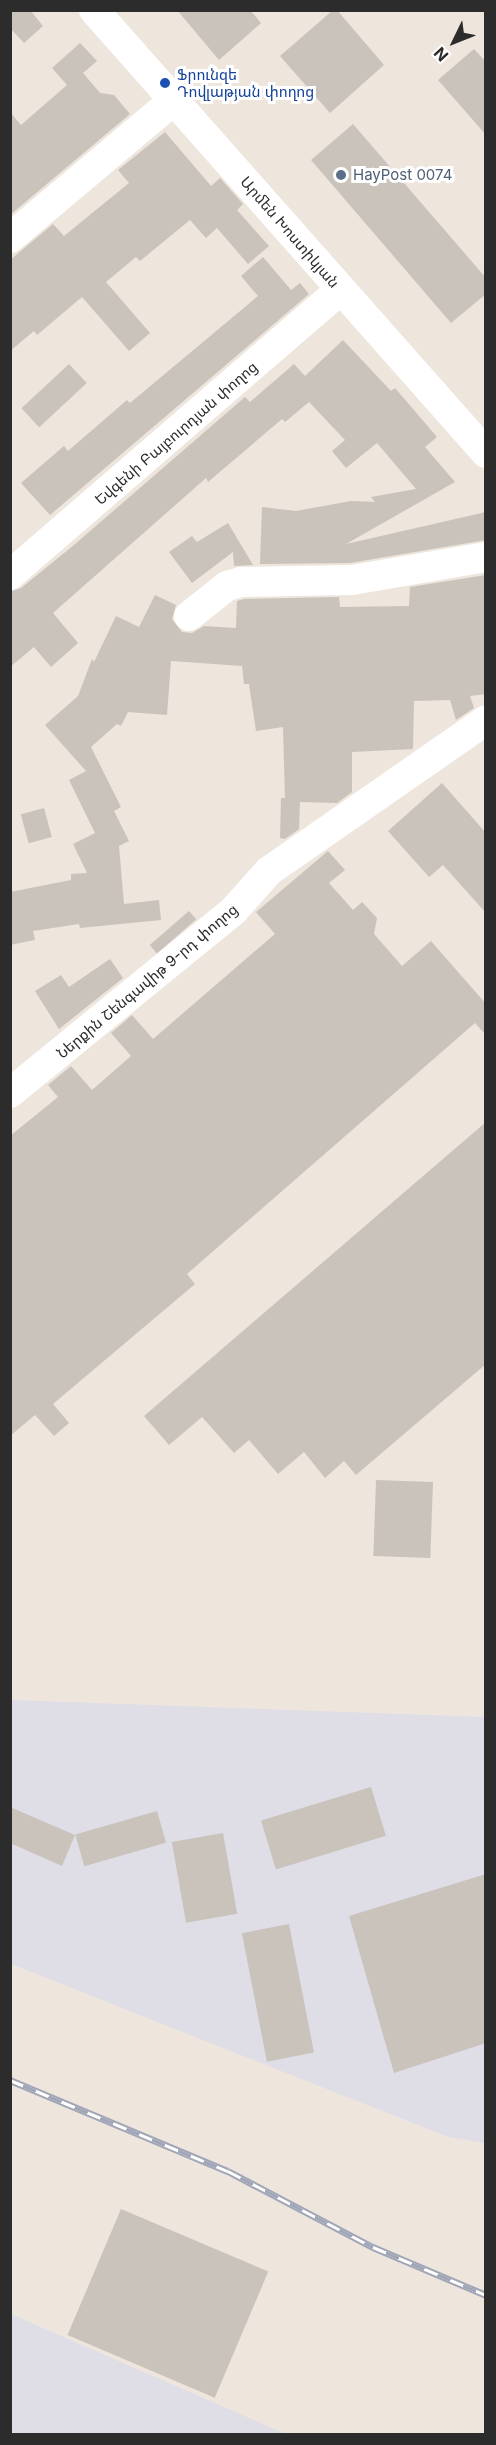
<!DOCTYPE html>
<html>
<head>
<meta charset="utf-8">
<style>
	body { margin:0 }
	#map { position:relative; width:496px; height:2445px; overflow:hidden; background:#eee5dd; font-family:Inter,"Noto Sans Armenian",sans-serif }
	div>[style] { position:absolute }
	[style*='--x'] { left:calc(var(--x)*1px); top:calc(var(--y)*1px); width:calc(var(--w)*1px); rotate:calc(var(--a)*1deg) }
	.industrial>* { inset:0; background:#dfdee6 }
	.building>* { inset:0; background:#c9c3bc; transform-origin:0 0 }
	.minor>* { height:30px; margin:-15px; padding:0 15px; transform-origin:15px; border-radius:15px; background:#fff }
	.rail>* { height:7px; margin-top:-3.5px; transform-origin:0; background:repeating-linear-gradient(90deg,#fff 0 14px,#a0a6b7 0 28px); box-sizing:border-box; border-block:2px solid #a0a6b7 }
	.dots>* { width:16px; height:16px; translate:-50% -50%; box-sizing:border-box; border:3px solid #fff; border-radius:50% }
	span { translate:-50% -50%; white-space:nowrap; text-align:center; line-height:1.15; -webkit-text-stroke:6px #fff; paint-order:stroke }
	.transit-label { font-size:15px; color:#164399 }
	.left { translate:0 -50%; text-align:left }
	.service-label { font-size:15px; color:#4e5e75 }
	.street-label { font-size:15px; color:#2c2c2c }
	.frame { position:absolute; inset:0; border:12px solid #2c2c2c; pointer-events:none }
	.north { position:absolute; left:424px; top:12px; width:60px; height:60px; -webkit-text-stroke:4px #fff; paint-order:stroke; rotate:227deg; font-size:16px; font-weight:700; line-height:24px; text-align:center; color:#2c2c2c }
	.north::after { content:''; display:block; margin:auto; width:21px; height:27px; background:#2c2c2c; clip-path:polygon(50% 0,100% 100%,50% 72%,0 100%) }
</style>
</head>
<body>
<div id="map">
	<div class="industrial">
		<div style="clip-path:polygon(11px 1700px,485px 1717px,485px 2143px,448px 2137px,11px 1964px)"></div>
		<div style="clip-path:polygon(10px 2314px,11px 2314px,286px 2434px,11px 2434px)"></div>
	</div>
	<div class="building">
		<div style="clip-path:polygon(10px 10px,30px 10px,43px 26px,24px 43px,10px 28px)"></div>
		<div style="clip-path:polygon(177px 10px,250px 10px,261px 23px,219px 60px)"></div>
		<div style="clip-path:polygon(333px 10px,337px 10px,384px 65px,330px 113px,280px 56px)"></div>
		<div style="clip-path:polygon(80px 43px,97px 61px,83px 73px,100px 93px,114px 95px,130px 114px,10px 215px,10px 112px,21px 125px,67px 85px,52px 68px)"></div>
		<div style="clip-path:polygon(474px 49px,486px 62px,486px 135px,438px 80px)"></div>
		<div style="clip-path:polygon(353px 124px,486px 278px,486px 294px,451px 323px,311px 160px)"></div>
		<div style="clip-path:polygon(165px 132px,211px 186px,220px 178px,243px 204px,237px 210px,269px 246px,248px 264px,217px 228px,206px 238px,190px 220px,140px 261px,136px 257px,106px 282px,150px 333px,129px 351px,82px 297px,37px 335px,34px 331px,10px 351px,10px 260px,53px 224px,64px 236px,129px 183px,118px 170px)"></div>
		<div style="clip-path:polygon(263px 257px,291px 290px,300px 283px,309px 294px,50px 515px,21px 483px,64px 446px,68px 451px,127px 400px,130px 403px,258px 296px,241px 276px)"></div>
		<div style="clip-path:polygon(343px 340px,391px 391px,395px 388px,437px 437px,425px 447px,455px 482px,346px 544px,486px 512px,486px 540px,350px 563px,260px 564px,262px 507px,296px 511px,351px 501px,375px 502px,371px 497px,416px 489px,377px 443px,346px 468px,332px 451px,345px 440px,309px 402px,285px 422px,282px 419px,208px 482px,206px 478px,53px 613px,78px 643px,51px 667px,34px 647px,10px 667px,10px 592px,21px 588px,74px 545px,245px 397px,250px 402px,294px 364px,305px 376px)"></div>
		<div style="left:69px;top:364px;width:26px;height:65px;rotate:47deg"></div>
		<div style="clip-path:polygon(228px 523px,253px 565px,234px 566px,233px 552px,192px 583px,169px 552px,192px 536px,197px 542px)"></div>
		<div style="clip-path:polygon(486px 575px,486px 694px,470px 696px,474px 708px,456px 720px,450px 700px,414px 701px,413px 749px,352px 752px,352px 792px,337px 803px,300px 802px,299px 829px,285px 839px,280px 838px,281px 798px,285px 798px,283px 727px,256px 731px,249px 684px,244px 684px,242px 666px,171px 661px,167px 715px,128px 712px,121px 726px,117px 724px,91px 747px,121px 807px,114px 811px,129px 841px,119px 846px,124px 904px,159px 900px,161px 920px,80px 928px,79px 924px,33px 931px,35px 940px,10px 945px,10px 892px,71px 880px,71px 874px,87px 873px,73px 844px,95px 833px,69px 780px,86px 771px,45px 725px,78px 696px,92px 659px,94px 662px,116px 616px,139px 627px,155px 595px,176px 605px,172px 619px,182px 632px,192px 633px,204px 626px,236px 628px,237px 601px,244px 599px,339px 597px,340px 607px,409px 606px,410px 587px)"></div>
		<div style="clip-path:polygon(442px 783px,486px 833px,486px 913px,443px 865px,429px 877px,388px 831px)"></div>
		<div style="left:44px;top:808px;width:30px;height:24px;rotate:75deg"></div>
		<div style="clip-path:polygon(328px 851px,345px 870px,329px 883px,353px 910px,362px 902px,377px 918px,374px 934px,402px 966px,431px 941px,486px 1004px,486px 1035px,475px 1023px,187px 1274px,195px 1284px,53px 1404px,69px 1423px,54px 1436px,35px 1415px,10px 1436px,10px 1136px,58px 1097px,48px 1085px,71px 1066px,92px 1090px,131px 1056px,111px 1033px,132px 1015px,153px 1039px,275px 934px,256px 912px)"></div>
		<div style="left:189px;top:911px;width:11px;height:52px;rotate:49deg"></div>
		<div style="clip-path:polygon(110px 959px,123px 978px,59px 1029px,35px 991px,61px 975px,69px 987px)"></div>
		<div style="clip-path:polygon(486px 1122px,486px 1364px,356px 1475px,344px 1461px,325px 1478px,304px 1452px,278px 1474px,249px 1440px,234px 1453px,202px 1417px,169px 1445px,144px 1416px)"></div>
		<div style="left:376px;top:1480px;width:57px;height:76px;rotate:2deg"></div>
		<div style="left:371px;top:1787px;width:51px;height:115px;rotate:73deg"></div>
		<div style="clip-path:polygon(10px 1807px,75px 1835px,62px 1866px,10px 1843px)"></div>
		<div style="left:157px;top:1811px;width:33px;height:85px;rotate:74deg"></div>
		<div style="left:223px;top:1833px;width:82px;height:52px;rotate:80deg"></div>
		<div style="clip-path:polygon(486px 1874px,486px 2043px,394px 2073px,349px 1916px)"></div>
		<div style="left:289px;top:1924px;width:131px;height:48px;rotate:79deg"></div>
		<div style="left:121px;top:2209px;width:160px;height:137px;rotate:23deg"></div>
	</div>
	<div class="minor">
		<div style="--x:94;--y:10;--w:592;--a:48.5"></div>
		<div style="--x:10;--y:238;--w:214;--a:-40.1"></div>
		<div style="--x:10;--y:575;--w:436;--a:-40.8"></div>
		<div style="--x:189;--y:616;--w:48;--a:-38.3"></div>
		<div style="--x:227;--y:586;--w:15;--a:-16"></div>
		<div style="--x:241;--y:582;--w:111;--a:-1"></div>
		<div style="--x:352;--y:580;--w:136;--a:-9.7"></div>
		<div style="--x:10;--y:1093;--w:289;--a:-39.2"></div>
		<div style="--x:234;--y:910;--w:52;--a:-48.1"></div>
		<div style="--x:269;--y:871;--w:264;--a:-34.8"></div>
	</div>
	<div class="rail">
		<div style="--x:10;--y:2080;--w:236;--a:22.7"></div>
		<div style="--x:228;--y:2171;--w:164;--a:27.7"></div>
		<div style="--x:373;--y:2247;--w:123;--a:23"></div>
	</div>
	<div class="dots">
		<div style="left:165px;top:83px;background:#1a4fb4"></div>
		<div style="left:341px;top:175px;background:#5c6f8a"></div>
	</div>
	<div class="transit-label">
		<span class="left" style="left:177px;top:83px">Ֆրունզե<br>Դովլաթյան փողոց</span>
	</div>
	<div class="service-label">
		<span class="left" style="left:353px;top:175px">HayPost 0074</span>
	</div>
	<div class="street-label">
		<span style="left:290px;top:232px;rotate:49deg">Արմեն Խոստիկյան</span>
		<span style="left:176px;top:433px;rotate:-41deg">Եվգենի Բայբուրդյան փողոց</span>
		<span style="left:147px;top:981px;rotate:-40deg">Ներքին Շենգավիթ 9-րդ փողոց</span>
	</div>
	<div class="frame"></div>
	<div class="north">N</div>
</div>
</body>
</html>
